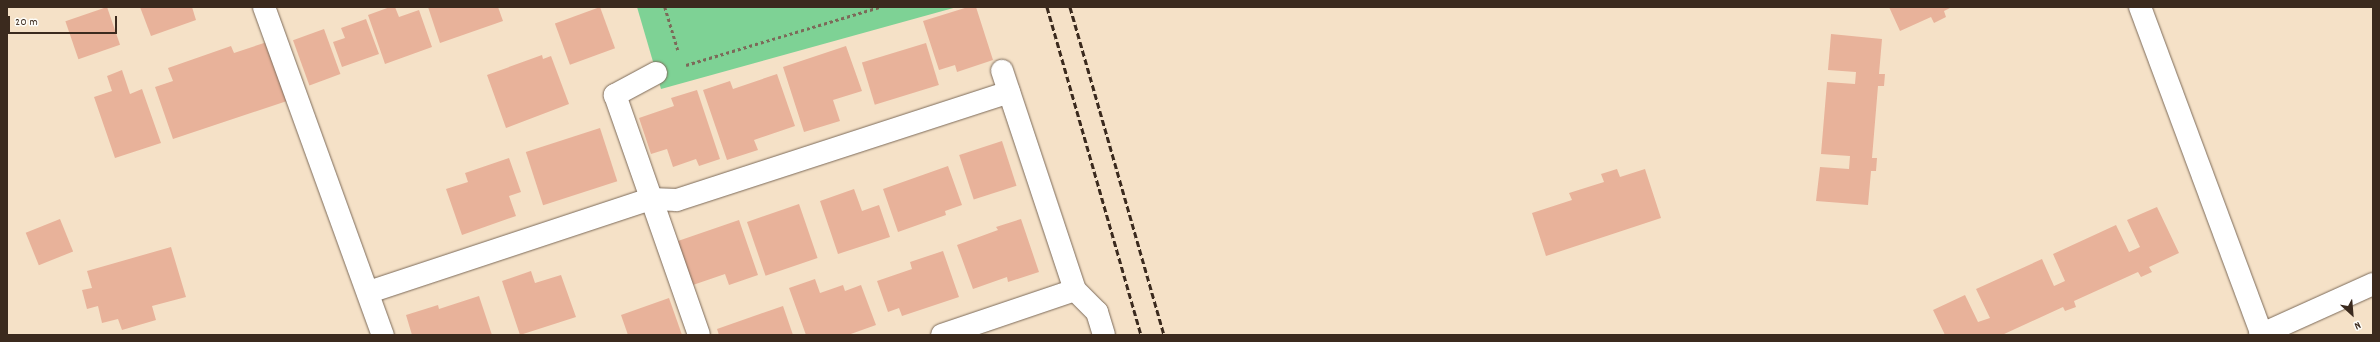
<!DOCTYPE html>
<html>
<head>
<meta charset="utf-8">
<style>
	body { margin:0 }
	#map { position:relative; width:2380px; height:342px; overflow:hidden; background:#f5e1c7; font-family:Dekko,sans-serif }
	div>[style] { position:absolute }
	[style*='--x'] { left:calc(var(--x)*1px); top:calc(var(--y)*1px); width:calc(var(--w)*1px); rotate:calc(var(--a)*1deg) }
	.green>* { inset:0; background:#7ed295 }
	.building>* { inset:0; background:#e8b29a; transform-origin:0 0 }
	.path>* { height:2.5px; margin-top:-1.25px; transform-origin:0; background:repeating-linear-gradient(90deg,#7c6a59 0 3px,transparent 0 6px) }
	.roads { filter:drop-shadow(0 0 1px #7c6a59) drop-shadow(0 0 1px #7c6a59) }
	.street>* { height:22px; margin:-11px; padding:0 11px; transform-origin:11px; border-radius:11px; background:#fff }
	.secondary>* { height:22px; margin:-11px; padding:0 11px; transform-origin:11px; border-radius:11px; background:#fff }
	.rail>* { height:3px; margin-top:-1.5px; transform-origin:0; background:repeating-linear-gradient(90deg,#3b2a1e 0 6px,transparent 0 9px) }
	span { translate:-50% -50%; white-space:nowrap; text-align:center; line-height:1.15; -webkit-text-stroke:3px #fdfcf7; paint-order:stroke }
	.frame { position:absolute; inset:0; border:8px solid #3b2a1e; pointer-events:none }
	.north { position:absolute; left:2332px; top:294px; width:40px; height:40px; -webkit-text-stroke:3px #fdfcf7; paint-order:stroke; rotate:154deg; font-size:11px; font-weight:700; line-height:16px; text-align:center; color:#3b2a1e }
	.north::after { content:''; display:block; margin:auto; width:14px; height:18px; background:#3b2a1e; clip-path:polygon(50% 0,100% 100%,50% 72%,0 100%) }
	.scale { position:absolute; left:8px; top:16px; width:109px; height:18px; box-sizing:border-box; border:2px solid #3b2a1e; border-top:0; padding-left:5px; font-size:12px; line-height:14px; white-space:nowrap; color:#3b2a1e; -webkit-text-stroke:3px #fdfcf7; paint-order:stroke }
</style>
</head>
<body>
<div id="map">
	<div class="green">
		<div style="clip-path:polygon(637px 7px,957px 7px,661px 89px)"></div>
	</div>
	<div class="building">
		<div style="left:107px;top:7px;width:40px;height:44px;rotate:71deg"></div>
		<div style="clip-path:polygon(140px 7px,192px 7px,196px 20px,151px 36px)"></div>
		<div style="clip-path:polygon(390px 7px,395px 7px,399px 17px,419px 10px,432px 47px,385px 64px,368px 15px)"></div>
		<div style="clip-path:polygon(428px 7px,498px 7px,503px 21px,440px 43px)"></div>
		<div style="left:600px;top:7px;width:44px;height:48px;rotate:70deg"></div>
		<div style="clip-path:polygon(968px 7px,976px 7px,993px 60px,957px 72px,955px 65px,939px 70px,923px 21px)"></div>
		<div style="clip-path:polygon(1889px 7px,1952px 7px,1944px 11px,1946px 17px,1934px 23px,1931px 17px,1900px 31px)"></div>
		<div style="clip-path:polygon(366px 19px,379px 54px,342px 67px,333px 42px,345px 38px,341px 28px)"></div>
		<div style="left:324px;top:29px;width:48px;height:33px;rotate:70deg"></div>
		<div style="clip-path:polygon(1831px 34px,1882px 39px,1879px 74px,1885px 74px,1884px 86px,1878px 86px,1872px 158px,1877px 158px,1876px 171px,1871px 171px,1868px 205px,1816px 201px,1820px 167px,1849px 169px,1850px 156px,1821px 154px,1827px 82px,1855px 84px,1856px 72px,1828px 70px)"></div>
		<div style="clip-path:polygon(267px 42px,287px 101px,173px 139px,155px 87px,173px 81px,168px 68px,231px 46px,234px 53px)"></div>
		<div style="left:926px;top:43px;width:44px;height:67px;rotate:73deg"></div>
		<div style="clip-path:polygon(846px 46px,862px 91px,833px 100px,840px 121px,804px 132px,783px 67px)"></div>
		<div style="clip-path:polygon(542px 55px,543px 59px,551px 56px,569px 104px,506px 128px,487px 75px)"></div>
		<div style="clip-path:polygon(122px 70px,130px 94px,142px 89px,161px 143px,115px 158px,94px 97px,112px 91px,107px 76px)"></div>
		<div style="clip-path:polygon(777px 74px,795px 126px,754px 140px,758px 150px,727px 160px,703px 90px,730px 81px,733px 89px)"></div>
		<div style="clip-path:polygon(697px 90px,720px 159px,699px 166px,696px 159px,673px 167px,667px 149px,651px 154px,639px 118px,674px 106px,671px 98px)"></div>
		<div style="left:600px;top:128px;width:56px;height:78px;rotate:72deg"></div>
		<div style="left:1002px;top:141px;width:47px;height:45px;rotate:72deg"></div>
		<div style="clip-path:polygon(509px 158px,521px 192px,509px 196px,516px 216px,462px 235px,446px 189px,468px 182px,465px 173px)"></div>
		<div style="clip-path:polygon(948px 166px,962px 205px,945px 211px,946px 215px,898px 232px,883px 189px)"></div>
		<div style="clip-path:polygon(1617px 169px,1620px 177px,1645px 169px,1661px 218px,1546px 256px,1532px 213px,1572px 200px,1569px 193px,1604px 182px,1601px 174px)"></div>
		<div style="clip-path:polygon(854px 189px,862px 211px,879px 205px,890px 237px,838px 254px,820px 201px)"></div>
		<div style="left:799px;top:204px;width:57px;height:55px;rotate:71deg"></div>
		<div style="clip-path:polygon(2157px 207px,2179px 253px,2149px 267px,2152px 272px,2141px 277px,2138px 272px,2074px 301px,2076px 307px,2065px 311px,2063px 307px,2002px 335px,1945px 335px,1933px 310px,1965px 295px,1978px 322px,1990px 318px,1976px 289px,2042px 259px,2054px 286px,2065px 281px,2053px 254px,2116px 225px,2129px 252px,2140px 247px,2127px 220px)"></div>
		<div style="left:60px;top:219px;width:35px;height:37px;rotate:68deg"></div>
		<div style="clip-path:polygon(1021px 219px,1039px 272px,1008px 282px,1007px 277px,973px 289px,957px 245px,998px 230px,996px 227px)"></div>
		<div style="clip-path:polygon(739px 220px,758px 275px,729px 285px,725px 274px,690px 286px,675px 242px)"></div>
		<div style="clip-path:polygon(171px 247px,186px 297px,152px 306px,156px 320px,122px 330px,118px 319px,102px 323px,98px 306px,87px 309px,82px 290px,92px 288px,87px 271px)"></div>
		<div style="clip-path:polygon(943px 251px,959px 297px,902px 316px,899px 308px,888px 312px,877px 281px,912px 269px,910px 262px)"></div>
		<div style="clip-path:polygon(531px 271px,535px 283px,561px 275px,576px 317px,520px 335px,502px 281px)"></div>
		<div style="clip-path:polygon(815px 279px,820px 293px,843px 285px,845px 291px,861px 285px,876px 325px,848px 335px,806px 335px,789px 288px)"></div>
		<div style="clip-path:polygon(479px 296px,492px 335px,412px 335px,406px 315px,438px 305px,439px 309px)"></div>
		<div style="clip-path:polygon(669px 298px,682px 335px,628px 335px,621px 315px)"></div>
		<div style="clip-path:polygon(783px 306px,793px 335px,719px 335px,717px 329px)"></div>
	</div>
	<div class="path">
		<div style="--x:665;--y:7;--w:45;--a:73.2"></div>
		<div style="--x:686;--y:65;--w:202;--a:-16.7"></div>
	</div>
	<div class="roads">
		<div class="street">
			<div style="--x:264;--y:7;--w:349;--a:70.1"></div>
			<div style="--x:656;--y:73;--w:47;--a:151.8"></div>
			<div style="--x:615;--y:95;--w:254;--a:70.7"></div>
			<div style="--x:1075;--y:290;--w:31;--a:45"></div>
			<div style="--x:1097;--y:312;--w:24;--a:73"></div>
			<div style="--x:369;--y:292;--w:297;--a:-18.3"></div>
			<div style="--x:651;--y:199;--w:26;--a:2"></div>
			<div style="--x:677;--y:200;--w:349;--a:-18"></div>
			<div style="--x:942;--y:335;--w:140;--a:-18.7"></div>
			<div style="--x:1075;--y:290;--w:231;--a:-108.4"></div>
		</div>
		<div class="secondary">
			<div style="--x:2140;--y:7;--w:350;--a:69.6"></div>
			<div style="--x:2260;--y:335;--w:124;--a:-24.3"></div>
		</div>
	</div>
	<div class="rail">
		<div style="--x:1047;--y:7;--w:341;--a:74"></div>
		<div style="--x:1070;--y:7;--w:341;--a:74"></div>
	</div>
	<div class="frame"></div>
	<div class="north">N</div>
	<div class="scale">20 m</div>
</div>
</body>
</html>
